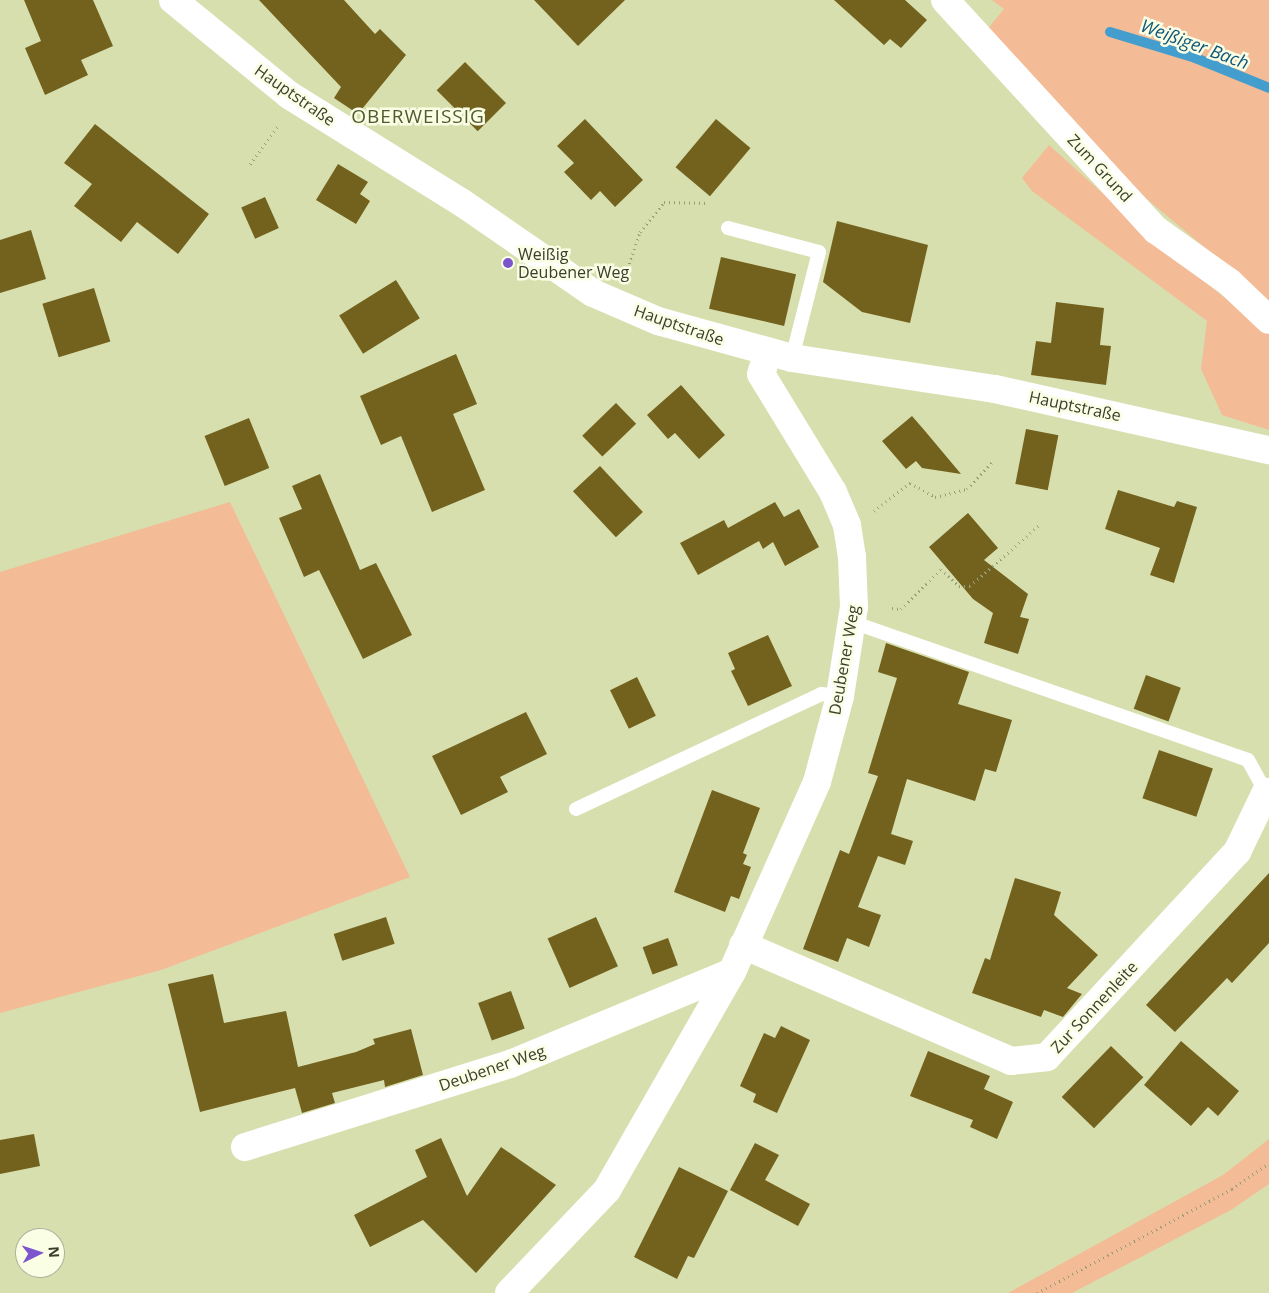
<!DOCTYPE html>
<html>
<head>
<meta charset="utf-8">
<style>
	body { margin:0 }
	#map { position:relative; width:1269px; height:1293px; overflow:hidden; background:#d8dfaf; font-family:"Open Sans",sans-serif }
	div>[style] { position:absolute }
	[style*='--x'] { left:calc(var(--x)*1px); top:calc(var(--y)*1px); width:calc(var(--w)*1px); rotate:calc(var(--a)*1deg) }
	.green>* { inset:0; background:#f3bb96 }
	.stream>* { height:10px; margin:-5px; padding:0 5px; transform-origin:5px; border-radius:5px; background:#439ece }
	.building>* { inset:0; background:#73621d; transform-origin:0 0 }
	.path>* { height:3px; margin-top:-1.5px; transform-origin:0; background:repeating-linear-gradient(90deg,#989e79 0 1px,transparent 0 5px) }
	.service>* { height:14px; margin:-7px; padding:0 7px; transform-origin:7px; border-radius:7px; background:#fff }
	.minor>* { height:28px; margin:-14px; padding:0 14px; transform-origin:14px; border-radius:14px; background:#fff }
	.tertiary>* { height:28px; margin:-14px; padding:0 14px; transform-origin:14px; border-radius:14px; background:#fff }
	.dots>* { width:14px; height:14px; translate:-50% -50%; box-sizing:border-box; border:2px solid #f9fee5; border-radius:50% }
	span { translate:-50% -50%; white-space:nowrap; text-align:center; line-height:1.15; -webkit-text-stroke:5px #f9fee5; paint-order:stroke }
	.street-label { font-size:16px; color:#3b3e2b }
	.poi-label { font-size:16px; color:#3b3e2b }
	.left { translate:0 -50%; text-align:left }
	.water-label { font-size:18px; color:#115778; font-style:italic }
	.quarter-label { font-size:19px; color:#54592f; letter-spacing:1px }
	.north { position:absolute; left:15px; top:1228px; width:50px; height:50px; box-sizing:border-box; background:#f9fee5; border:1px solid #adb19b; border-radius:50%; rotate:86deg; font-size:14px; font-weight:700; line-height:20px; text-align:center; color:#3b3e2b }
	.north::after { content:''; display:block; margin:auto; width:18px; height:22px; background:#7c54ce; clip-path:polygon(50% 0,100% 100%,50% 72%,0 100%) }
</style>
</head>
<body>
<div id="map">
	<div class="green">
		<div style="clip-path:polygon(992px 0,1269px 0,1269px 301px,1148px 200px,1075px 132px,986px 31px,1004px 9px)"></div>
		<div style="clip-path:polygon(1049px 145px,1169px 253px,1269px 333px,1269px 430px,1222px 415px,1201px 369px,1207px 321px,1032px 191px,1022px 178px)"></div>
		<div style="clip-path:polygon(230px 502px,410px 877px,161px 970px,0 1013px,0 572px)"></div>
		<div style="clip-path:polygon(1269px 1139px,1269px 1184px,1231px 1210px,1072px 1293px,1008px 1293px,1223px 1175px)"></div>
	</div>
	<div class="stream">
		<div style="--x:1110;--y:32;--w:87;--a:16.8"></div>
		<div style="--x:1193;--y:57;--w:82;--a:22.2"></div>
	</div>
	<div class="building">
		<div style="clip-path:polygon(24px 0,93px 0,113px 46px,81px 60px,88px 75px,45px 95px,25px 48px,41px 41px)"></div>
		<div style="clip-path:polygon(259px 0,344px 0,375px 34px,380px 29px,406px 55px,358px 114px,334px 98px,341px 87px)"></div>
		<div style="clip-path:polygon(534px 0,625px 0,578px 46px)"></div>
		<div style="clip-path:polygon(834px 0,905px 0,927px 20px,901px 48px,890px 39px,884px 45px)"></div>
		<div style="left:465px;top:62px;width:58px;height:40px;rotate:45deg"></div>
		<div style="clip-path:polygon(585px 119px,643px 180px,615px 207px,600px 191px,591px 200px,564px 172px,574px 163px,557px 146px)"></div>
		<div style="left:716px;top:119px;width:45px;height:63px;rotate:40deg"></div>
		<div style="clip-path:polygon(95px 124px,209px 214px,178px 254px,137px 222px,121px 242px,74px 206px,92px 184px,64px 163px)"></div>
		<div style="clip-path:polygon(338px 164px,368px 182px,360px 194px,370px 201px,356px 224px,316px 200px)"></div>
		<div style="left:265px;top:197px;width:34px;height:26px;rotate:66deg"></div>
		<div style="clip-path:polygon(837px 221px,928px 245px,910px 323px,862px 312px,823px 282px)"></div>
		<div style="clip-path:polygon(31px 230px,46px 279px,0 293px,0 240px)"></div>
		<div style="left:721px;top:257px;width:77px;height:53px;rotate:13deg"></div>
		<div style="left:396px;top:280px;width:45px;height:67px;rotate:58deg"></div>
		<div style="left:94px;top:288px;width:56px;height:54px;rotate:73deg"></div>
		<div style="clip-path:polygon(1056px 302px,1104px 308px,1100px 345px,1111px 346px,1106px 385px,1031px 375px,1036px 341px,1051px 343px)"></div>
		<div style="clip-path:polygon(456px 354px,477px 404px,453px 414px,485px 490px,432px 512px,401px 436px,381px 445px,360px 396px)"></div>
		<div style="clip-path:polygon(681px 385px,725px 435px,699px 459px,675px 433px,668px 439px,647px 415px)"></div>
		<div style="left:616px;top:403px;width:29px;height:47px;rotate:46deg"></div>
		<div style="clip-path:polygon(912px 416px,925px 431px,961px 474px,922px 468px,916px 461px,906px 469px,882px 441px)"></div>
		<div style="left:249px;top:418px;width:54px;height:48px;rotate:68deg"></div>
		<div style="left:1026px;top:429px;width:33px;height:56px;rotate:11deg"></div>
		<div style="left:600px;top:466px;width:63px;height:37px;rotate:47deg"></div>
		<div style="clip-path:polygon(320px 474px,360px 570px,376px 563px,412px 635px,363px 659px,319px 570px,304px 577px,279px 518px,302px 509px,292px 486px)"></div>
		<div style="clip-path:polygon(1118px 490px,1174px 507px,1177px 501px,1197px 507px,1174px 583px,1150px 575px,1160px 548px,1105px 529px)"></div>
		<div style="clip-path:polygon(775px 502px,784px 517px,799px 509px,819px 547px,785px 566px,773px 542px,763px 549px,759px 541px,698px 575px,680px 543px,724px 520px,728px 528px)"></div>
		<div style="clip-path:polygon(968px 513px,998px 548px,984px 560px,1028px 594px,1020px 617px,1029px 619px,1018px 654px,984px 643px,993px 613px,973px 599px,929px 547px)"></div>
		<div style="clip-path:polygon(768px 635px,792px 686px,748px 706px,731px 671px,735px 669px,728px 653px)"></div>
		<div style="clip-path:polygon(886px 643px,969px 672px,958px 704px,1012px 720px,996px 772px,985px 769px,975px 801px,907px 779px,891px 834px,913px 841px,905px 865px,878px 856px,858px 907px,881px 915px,869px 947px,847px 938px,838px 962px,803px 949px,840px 850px,849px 854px,878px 776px,868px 773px,897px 678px,878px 672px)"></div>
		<div style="left:1146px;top:675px;width:37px;height:36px;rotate:20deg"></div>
		<div style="left:637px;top:677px;width:43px;height:30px;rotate:64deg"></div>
		<div style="clip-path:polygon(526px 712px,547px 754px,500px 777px,508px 792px,461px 815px,432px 756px)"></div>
		<div style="left:1159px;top:750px;width:57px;height:51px;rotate:19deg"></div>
		<div style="clip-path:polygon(712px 790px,760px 808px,743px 853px,747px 855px,743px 864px,751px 867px,739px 899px,731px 896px,725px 912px,674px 892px)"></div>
		<div style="clip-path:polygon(1269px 873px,1269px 943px,1232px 983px,1227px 978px,1175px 1032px,1146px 1005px)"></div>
		<div style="clip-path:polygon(1015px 878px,1061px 892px,1054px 915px,1098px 955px,1067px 988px,1082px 994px,1063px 1017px,1044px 1010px,1041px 1017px,972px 993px,985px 958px,990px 960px)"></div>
		<div style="left:386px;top:917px;width:28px;height:55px;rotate:72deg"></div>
		<div style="left:596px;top:917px;width:54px;height:53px;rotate:66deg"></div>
		<div style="left:668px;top:938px;width:29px;height:27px;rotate:70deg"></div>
		<div style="clip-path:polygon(213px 974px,224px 1023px,286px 1011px,298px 1067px,356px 1052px,375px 1044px,373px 1039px,411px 1029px,423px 1075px,385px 1087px,384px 1080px,332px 1093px,335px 1103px,302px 1113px,295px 1088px,200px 1112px,168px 984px)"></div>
		<div style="left:511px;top:991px;width:40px;height:35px;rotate:70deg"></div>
		<div style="clip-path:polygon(781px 1026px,810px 1040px,777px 1113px,753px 1102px,756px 1094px,740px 1086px,764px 1033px,775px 1038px)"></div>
		<div style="clip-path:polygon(1181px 1041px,1239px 1091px,1218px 1116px,1208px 1107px,1191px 1126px,1144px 1085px)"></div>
		<div style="left:1111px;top:1046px;width:45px;height:71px;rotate:44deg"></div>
		<div style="clip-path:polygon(928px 1051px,990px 1076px,984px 1089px,1013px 1102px,997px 1139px,970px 1127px,973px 1120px,910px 1096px)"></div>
		<div style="clip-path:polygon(34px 1134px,40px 1166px,0 1174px,0 1140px)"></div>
		<div style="clip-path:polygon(441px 1138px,467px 1196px,501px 1147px,556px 1185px,476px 1273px,423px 1220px,370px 1247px,354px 1215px,427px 1177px,415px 1150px)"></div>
		<div style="clip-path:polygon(755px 1143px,779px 1155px,765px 1180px,810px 1204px,798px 1226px,730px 1190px)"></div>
		<div style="clip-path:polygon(679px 1167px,728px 1191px,694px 1258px,688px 1256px,677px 1279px,634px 1257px)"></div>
	</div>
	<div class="path">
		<div style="--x:250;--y:164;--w:49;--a:-54.1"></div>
		<div style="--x:626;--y:273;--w:43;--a:-71.1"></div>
		<div style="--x:640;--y:232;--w:38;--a:-51"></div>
		<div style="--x:664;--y:202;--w:45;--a:1.3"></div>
		<div style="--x:874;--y:511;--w:46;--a:-37.9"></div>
		<div style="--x:910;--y:483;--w:29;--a:29"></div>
		<div style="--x:935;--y:497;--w:33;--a:-14"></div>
		<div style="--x:967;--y:489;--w:37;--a:-47"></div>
		<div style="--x:892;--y:608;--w:9;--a:6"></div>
		<div style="--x:901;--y:609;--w:57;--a:-45"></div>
		<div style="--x:941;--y:569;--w:25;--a:43"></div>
		<div style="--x:959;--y:586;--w:11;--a:0"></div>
		<div style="--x:970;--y:586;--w:91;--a:-41.4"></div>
		<div style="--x:1037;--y:1293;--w:221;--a:-28.1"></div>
		<div style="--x:1232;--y:1189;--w:45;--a:-35.1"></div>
	</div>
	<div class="service">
		<div style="--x:728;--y:228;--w:94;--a:14.8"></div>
		<div style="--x:819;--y:252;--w:109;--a:104.3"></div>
		<div style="--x:852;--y:622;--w:419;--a:19.2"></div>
		<div style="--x:1248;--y:760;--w:37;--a:61"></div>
		<div style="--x:576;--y:809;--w:271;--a:-25.1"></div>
		<div style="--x:821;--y:694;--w:19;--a:6"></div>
	</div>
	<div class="minor">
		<div style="--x:945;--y:0;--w:312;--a:47.5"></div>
		<div style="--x:1156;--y:230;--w:90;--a:35.5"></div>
		<div style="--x:1229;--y:282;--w:55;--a:43.5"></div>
		<div style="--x:743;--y:945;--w:292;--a:23.4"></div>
		<div style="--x:1011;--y:1061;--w:36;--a:-6"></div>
		<div style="--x:1047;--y:1057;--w:280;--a:-47.2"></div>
		<div style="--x:1237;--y:852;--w:67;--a:-64.2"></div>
		<div style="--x:245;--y:1147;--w:278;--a:-17.4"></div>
		<div style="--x:510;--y:1064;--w:240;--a:-22.5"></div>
		<div style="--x:509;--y:1293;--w:142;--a:-46.4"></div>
		<div style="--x:607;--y:1190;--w:251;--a:-60.2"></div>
		<div style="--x:732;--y:972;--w:208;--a:-65.9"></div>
		<div style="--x:817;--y:782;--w:89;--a:-75"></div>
		<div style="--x:840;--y:696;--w:90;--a:-81.1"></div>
		<div style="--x:854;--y:607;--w:50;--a:-92.3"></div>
		<div style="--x:852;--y:557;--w:32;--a:-99"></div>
		<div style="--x:847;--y:525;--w:36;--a:-113"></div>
		<div style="--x:833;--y:492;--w:138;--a:-121.4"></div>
		<div style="--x:761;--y:374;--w:22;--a:-72"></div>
	</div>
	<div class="tertiary">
		<div style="--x:173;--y:0;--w:150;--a:39.3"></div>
		<div style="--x:289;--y:95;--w:203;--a:31.9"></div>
		<div style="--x:461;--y:202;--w:160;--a:34.6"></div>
		<div style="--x:593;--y:293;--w:71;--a:23.3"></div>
		<div style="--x:658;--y:321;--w:139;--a:15.4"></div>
		<div style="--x:792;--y:358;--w:205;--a:8.7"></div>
		<div style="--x:995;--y:389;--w:281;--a:12.6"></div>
	</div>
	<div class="dots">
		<div style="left:508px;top:263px;background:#7c54ce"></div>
	</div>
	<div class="street-label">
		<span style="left:295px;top:95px;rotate:35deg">Hauptstraße</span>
		<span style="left:1100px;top:168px;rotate:47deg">Zum Grund</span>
		<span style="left:679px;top:325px;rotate:19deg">Hauptstraße</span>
		<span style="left:1075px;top:406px;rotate:12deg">Hauptstraße</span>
		<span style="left:844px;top:660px;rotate:-80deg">Deubener Weg</span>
		<span style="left:1094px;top:1007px;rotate:-47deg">Zur Sonnenleite</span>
		<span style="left:492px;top:1068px;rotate:-19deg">Deubener Weg</span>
	</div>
	<div class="poi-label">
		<span class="left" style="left:518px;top:263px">Weißig<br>Deubener Weg</span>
	</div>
	<div class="water-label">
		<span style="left:1195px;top:44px;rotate:20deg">Weißiger Bach</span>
	</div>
	<div class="quarter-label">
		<span style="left:418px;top:117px">OBERWEISSIG</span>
	</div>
	<div class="north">N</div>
</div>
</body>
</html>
